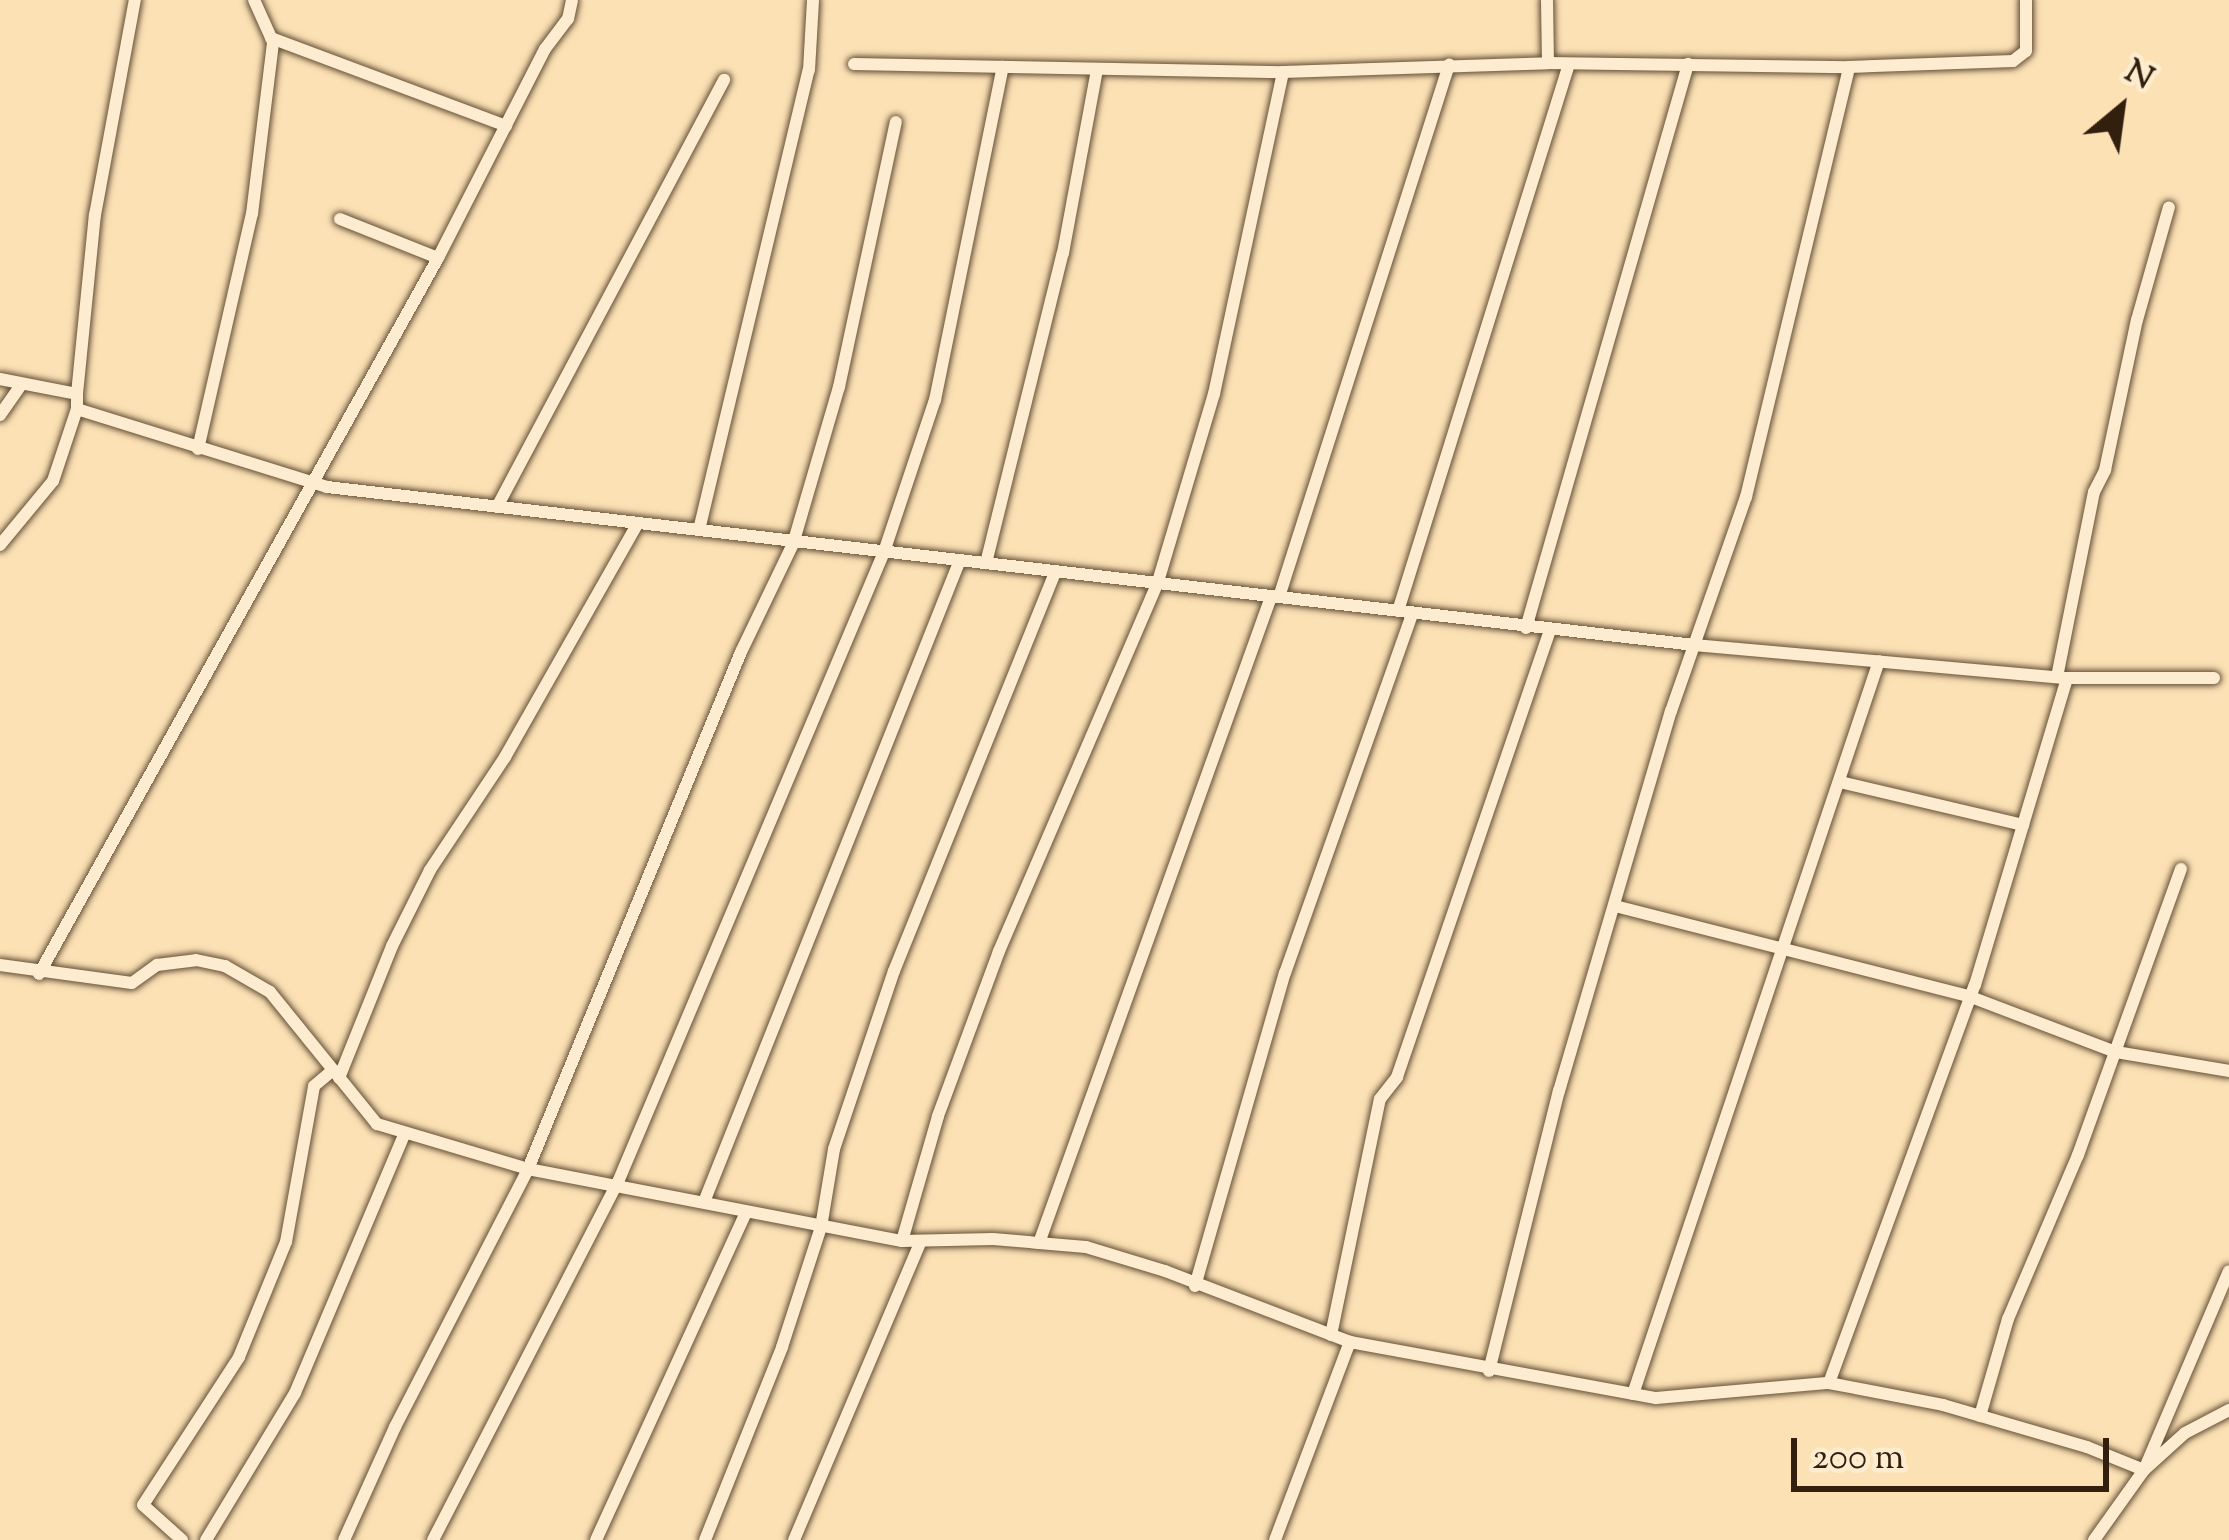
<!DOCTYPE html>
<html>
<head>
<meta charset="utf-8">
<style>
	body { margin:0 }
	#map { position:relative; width:2229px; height:1540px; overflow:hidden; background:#fce1b5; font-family:"Sorts Mill Goudy",serif }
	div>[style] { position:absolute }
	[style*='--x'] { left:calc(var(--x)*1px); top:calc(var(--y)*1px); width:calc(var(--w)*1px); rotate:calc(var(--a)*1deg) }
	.roads { filter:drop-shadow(0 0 3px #645037) drop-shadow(0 0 3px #645037) }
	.minor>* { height:12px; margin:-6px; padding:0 6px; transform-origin:6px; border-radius:6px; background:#fdeccf }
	span { translate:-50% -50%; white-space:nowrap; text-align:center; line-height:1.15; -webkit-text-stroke:12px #fdeccf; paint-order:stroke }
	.north { position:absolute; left:2061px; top:48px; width:120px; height:120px; -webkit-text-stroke:9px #fdeccf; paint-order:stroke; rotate:29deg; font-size:33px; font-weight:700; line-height:48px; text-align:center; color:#321f0d }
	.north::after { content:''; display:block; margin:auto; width:42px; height:54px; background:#321f0d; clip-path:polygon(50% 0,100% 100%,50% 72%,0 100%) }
	.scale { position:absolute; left:1791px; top:1438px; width:318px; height:54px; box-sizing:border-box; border:6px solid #321f0d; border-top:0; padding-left:15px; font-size:36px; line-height:42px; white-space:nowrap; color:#321f0d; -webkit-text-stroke:9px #fdeccf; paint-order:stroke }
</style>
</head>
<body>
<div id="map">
	<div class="roads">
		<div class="minor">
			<div style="--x:1547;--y:0;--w:63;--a:89.1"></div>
			<div style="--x:271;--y:38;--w:251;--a:20.5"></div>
			<div style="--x:854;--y:64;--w:429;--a:1.1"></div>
			<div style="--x:1283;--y:72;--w:265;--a:-1.9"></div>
			<div style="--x:1548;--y:63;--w:301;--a:0.8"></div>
			<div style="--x:1849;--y:67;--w:164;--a:-2.1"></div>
			<div style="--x:2013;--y:61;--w:16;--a:-38"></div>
			<div style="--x:2026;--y:51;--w:51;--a:-90"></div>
			<div style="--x:340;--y:219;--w:105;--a:21.7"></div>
			<div style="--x:0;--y:379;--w:78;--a:11"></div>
			<div style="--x:77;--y:394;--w:15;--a:90"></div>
			<div style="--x:77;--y:409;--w:262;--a:17.3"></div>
			<div style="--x:327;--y:487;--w:1376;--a:6.59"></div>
			<div style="--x:1694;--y:645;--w:374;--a:5.1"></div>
			<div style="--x:2067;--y:678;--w:147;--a:0"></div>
			<div style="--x:77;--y:394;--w:180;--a:-84.3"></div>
			<div style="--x:95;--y:215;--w:219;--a:-79.5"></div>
			<div style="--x:0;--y:415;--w:38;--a:-55"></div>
			<div style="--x:198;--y:449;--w:241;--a:-77.1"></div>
			<div style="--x:252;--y:214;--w:173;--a:-83"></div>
			<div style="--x:273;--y:42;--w:46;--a:-114.3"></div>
			<div style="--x:497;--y:507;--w:484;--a:-62"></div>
			<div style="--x:699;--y:530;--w:473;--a:-76.6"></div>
			<div style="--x:809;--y:70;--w:70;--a:-86.7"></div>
			<div style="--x:0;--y:545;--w:83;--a:-50.4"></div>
			<div style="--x:53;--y:481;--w:76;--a:-71.6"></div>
			<div style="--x:986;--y:563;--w:319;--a:-76.1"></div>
			<div style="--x:1063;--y:253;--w:187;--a:-79.5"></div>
			<div style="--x:1279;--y:597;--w:559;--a:-72.28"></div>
			<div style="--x:1398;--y:611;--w:573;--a:-72.64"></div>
			<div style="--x:1526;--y:628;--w:587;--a:-73.97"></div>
			<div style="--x:2057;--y:677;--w:189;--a:-78.7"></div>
			<div style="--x:2094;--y:492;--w:25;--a:-63"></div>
			<div style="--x:2105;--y:470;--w:153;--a:-78"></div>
			<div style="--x:2137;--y:320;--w:117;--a:-74.2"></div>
			<div style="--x:1840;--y:782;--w:188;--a:13.2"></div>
			<div style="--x:1615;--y:906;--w:367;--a:14.3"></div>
			<div style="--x:1971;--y:997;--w:155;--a:20.8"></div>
			<div style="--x:2116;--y:1052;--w:115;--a:9.5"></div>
			<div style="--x:0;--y:965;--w:133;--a:7.8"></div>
			<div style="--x:132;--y:983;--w:31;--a:-36"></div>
			<div style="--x:157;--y:965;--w:39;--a:-7"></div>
			<div style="--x:196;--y:960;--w:30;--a:12"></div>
			<div style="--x:225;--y:966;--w:52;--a:30"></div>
			<div style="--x:270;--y:992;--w:170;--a:51"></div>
			<div style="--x:377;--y:1124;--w:158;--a:16.6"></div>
			<div style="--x:528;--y:1169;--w:381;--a:10.9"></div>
			<div style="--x:902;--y:1241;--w:91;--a:-1.3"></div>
			<div style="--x:993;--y:1239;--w:93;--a:4.9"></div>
			<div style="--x:1086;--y:1247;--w:83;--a:16.9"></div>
			<div style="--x:1165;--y:1271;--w:198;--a:21"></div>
			<div style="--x:1350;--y:1342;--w:311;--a:10.4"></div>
			<div style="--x:1656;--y:1398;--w:174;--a:-5"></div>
			<div style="--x:1829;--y:1383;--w:116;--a:10.9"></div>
			<div style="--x:1943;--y:1405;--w:150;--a:16.3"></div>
			<div style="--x:2087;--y:1447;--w:61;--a:22"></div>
			<div style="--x:2144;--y:1470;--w:216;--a:-66.9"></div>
			<div style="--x:39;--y:974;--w:820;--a:-60.87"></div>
			<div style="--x:438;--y:258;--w:235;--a:-62.9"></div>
			<div style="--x:545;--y:49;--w:38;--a:-53"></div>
			<div style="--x:568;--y:19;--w:19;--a:-78"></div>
			<div style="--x:339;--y:1078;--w:142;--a:-68.1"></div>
			<div style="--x:392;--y:946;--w:85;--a:-63.4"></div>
			<div style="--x:430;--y:870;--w:136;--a:-56.4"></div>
			<div style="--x:505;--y:757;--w:269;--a:-60.4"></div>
			<div style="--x:704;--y:1202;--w:691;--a:-68.26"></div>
			<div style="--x:902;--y:1241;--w:130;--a:-73.9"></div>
			<div style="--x:938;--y:1116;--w:176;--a:-69.7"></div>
			<div style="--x:999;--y:951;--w:399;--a:-66.7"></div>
			<div style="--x:1157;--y:585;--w:199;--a:-73.4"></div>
			<div style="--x:1214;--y:394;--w:329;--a:-77.9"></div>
			<div style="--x:1039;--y:1243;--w:686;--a:-70.25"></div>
			<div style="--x:1195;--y:1286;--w:326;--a:-74"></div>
			<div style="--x:1285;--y:973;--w:380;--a:-70.5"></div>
			<div style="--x:1331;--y:1335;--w:241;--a:-78.3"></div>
			<div style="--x:1380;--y:1099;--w:28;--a:-52"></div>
			<div style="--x:1397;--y:1077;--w:472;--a:-71.1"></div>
			<div style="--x:1489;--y:1371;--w:289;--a:-76"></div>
			<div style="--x:1559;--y:1091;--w:396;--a:-73.6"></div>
			<div style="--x:1671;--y:711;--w:227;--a:-70.7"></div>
			<div style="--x:1746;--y:497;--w:442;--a:-76.5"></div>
			<div style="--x:1829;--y:1383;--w:424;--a:-69.9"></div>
			<div style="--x:1975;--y:985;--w:320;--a:-73.3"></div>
			<div style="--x:1633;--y:1394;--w:773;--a:-71.45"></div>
			<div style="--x:1980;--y:1416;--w:101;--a:-73.9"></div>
			<div style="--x:2008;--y:1319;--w:178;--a:-66.9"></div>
			<div style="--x:2078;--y:1155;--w:304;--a:-70.2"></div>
			<div style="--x:182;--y:1540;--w:52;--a:-138.1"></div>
			<div style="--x:143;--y:1505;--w:176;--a:-57"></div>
			<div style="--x:239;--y:1357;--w:124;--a:-67.8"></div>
			<div style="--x:286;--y:1242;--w:158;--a:-79.8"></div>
			<div style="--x:314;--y:1086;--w:25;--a:-40"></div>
			<div style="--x:206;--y:1540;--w:172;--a:-58.8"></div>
			<div style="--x:295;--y:1393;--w:280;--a:-67.1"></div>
			<div style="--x:344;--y:1540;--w:124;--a:-65.7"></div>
			<div style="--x:395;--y:1427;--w:290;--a:-62.7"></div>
			<div style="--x:528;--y:1169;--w:559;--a:-67.61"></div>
			<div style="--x:741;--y:652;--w:120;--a:-64.3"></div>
			<div style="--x:793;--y:544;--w:164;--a:-73.7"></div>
			<div style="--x:839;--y:387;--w:271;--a:-77.9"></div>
			<div style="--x:433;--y:1540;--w:403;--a:-62.7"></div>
			<div style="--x:618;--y:1182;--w:684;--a:-67.11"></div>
			<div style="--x:884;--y:552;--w:160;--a:-71.5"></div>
			<div style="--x:935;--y:400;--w:340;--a:-78.5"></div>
			<div style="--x:596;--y:1540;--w:358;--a:-65.4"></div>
			<div style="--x:705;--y:1540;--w:208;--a:-68.2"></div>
			<div style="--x:782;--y:1347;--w:126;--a:-72"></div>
			<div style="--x:821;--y:1227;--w:79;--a:-80.5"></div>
			<div style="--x:834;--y:1149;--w:188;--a:-71.4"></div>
			<div style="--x:894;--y:971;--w:429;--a:-68"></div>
			<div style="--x:794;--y:1540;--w:323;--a:-67"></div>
			<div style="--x:1275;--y:1540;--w:212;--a:-69.3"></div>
			<div style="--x:2094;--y:1540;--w:86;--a:-54.5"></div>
			<div style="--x:2144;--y:1470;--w:55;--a:-42.1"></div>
			<div style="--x:2185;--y:1433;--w:50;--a:-27.6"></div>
		</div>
	</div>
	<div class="north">N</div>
	<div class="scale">200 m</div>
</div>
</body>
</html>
